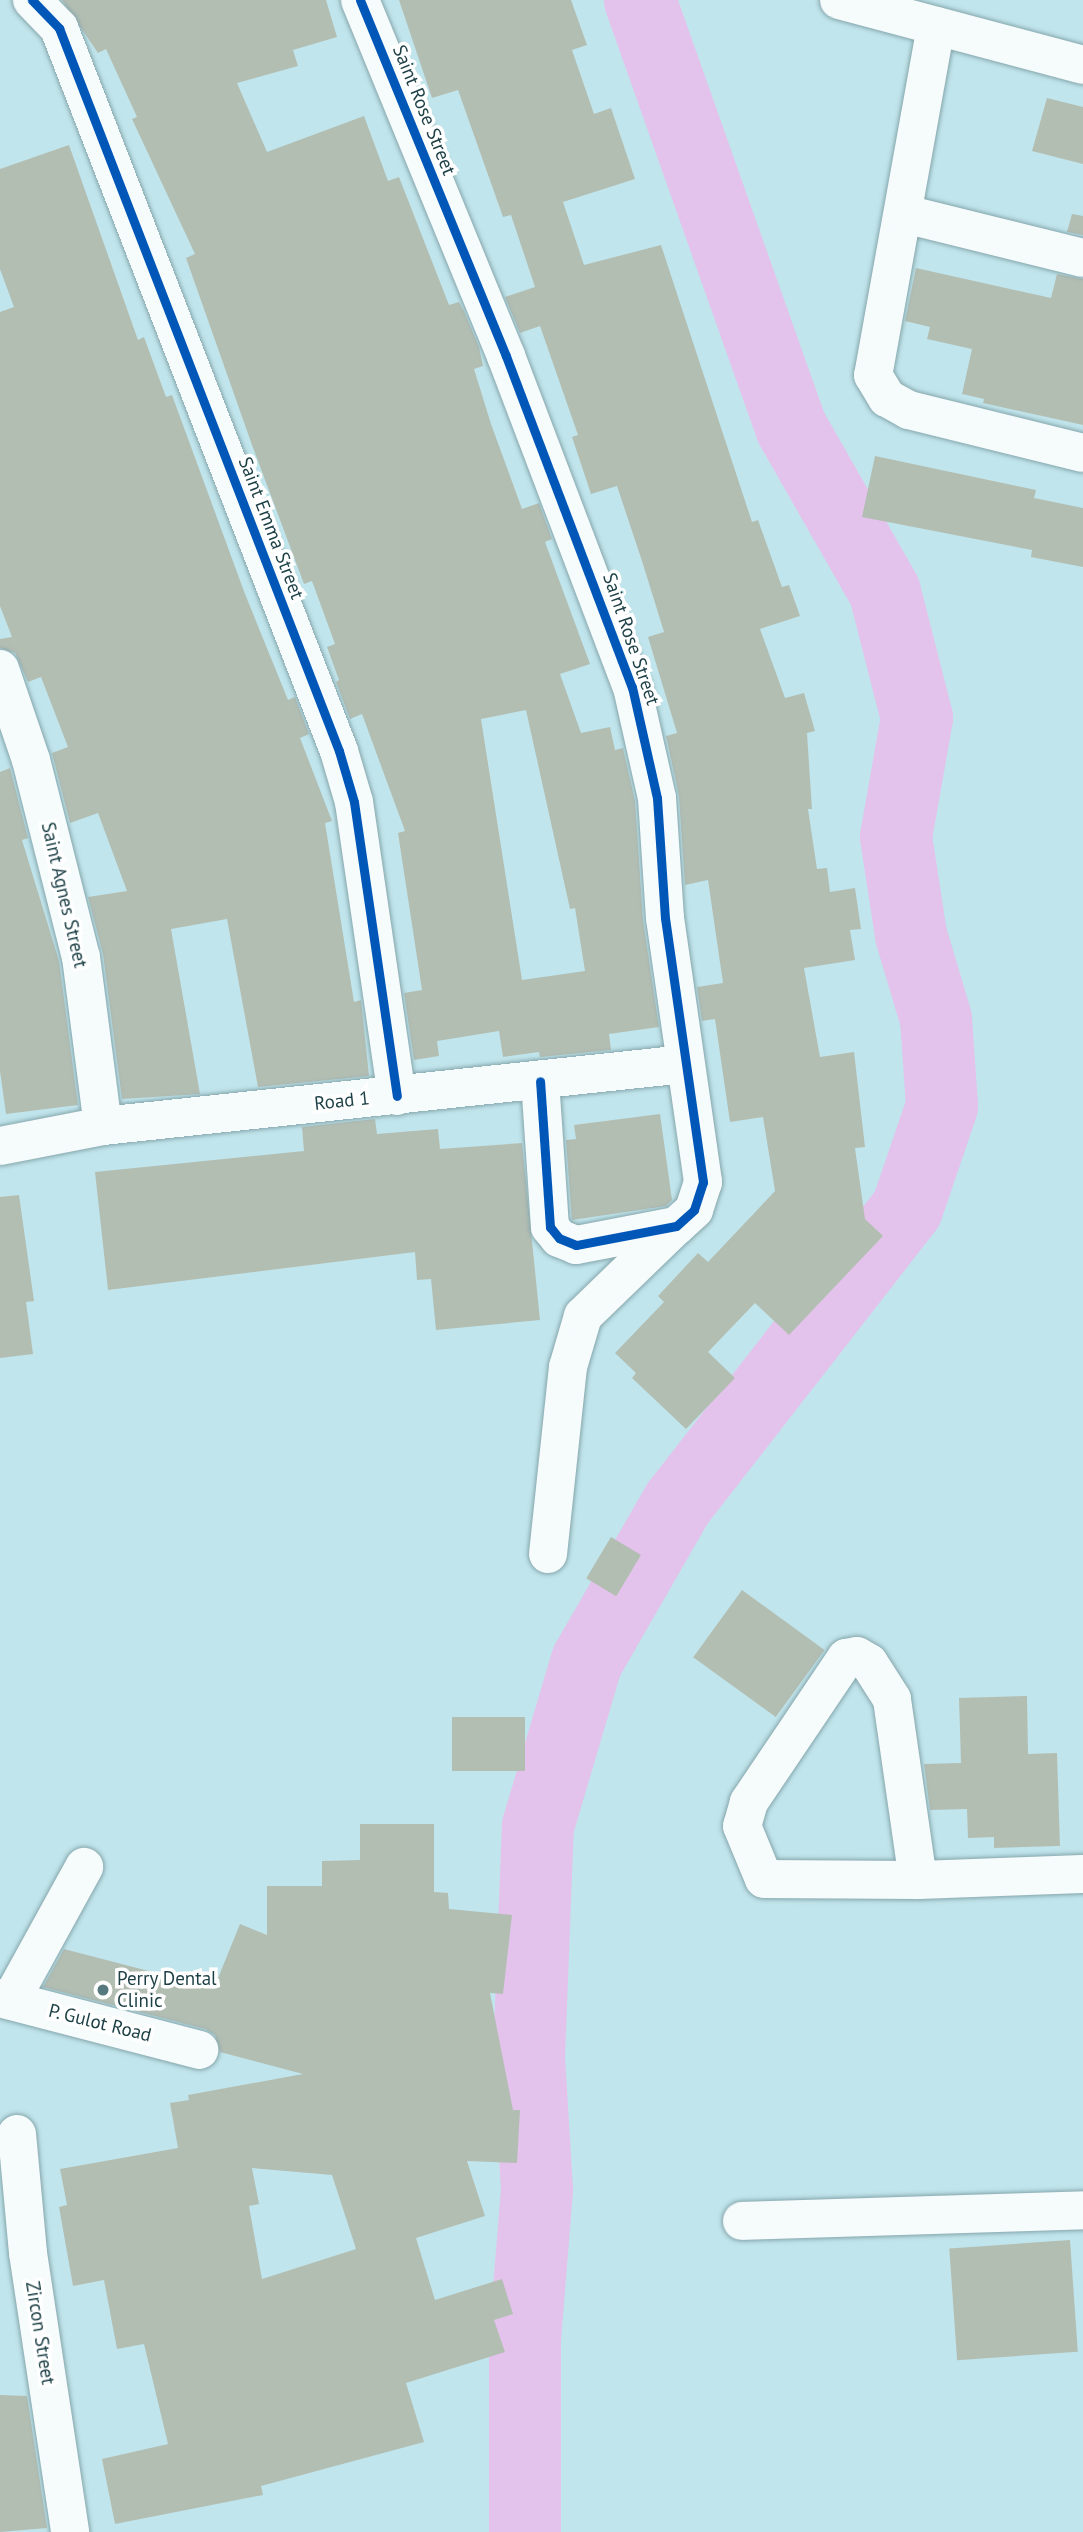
<!DOCTYPE html>
<html>
<head>
<meta charset="utf-8">
<style>
	body { margin:0 }
	#map { position:relative; width:1083px; height:2532px; overflow:hidden; background:#c1e5ec; font-family:"PT Sans",sans-serif }
	div>[style] { position:absolute }
	[style*='--x'] { left:calc(var(--x)*1px); top:calc(var(--y)*1px); width:calc(var(--w)*1px); rotate:calc(var(--a)*1deg) }
	.river>* { height:72px; margin:-36px; padding:0 36px; transform-origin:36px; border-radius:36px; background:#e3c3eb }
	.building>* { inset:0; background:#b3beb3; transform-origin:0 0 }
	.roads { filter:drop-shadow(0 0 2px #85a6ac) drop-shadow(0 0 2px #85a6ac) }
	.minor>* { height:38px; margin:-19px; padding:0 19px; transform-origin:19px; border-radius:19px; background:#f6fbfc }
	.cycleway>* { height:9px; margin:-4.5px; padding:0 4.5px; transform-origin:4.5px; border-radius:4.5px; background:#0057b8 }
	.dots>* { width:19px; height:19px; translate:-50% -50%; box-sizing:border-box; border:4px solid #fff; border-radius:50% }
	span { translate:-50% -50%; white-space:nowrap; text-align:center; line-height:1.15; -webkit-text-stroke:7px #fff; paint-order:stroke }
	.street-label { font-size:19px; color:#1b3f45 }
	.poi-label { font-size:19px; color:#1b3f45 }
	.left { translate:0 -50%; text-align:left }
</style>
</head>
<body>
<div id="map">
	<div class="river">
		<div style="--x:525;--y:2532;--w:193;--a:-90"></div>
		<div style="--x:525;--y:2339;--w:150;--a:-85.4"></div>
		<div style="--x:537;--y:2189;--w:132;--a:-93.5"></div>
		<div style="--x:529;--y:2057;--w:231;--a:-87.8"></div>
		<div style="--x:538;--y:1826;--w:172;--a:-73.5"></div>
		<div style="--x:587;--y:1661;--w:182;--a:-60.1"></div>
		<div style="--x:678;--y:1503;--w:373;--a:-52.1"></div>
		<div style="--x:907;--y:1209;--w:109;--a:-71.2"></div>
		<div style="--x:942;--y:1106;--w:87;--a:-93.9"></div>
		<div style="--x:936;--y:1019;--w:88;--a:-106.6"></div>
		<div style="--x:911;--y:935;--w:99;--a:-98.7"></div>
		<div style="--x:896;--y:837;--w:121;--a:-80"></div>
		<div style="--x:917;--y:718;--w:130;--a:-104.3"></div>
		<div style="--x:885;--y:592;--w:190;--a:-119.7"></div>
		<div style="--x:791;--y:427;--w:453;--a:-109.5"></div>
	</div>
	<div class="building">
		<div style="clip-path:polygon(evenodd,62px 0,326px 0,337px 37px,293px 50px,298px 66px,237px 83px,267px 152px,364px 116px,388px 181px,399px 177px,449px 305px,459px 302px,464px 311px,479px 347px,483px 366px,474px 369px,491px 424px,522px 509px,539px 503px,552px 539px,545px 542px,590px 664px,560px 674px,581px 733px,610px 727px,615px 750px,623px 748px,635px 801px,643px 920px,659px 1027px,609px 1034px,611px 1050px,540px 1057px,539px 1052px,503px 1057px,499px 1031px,437px 1041px,439px 1056px,414px 1060px,404px 993px,422px 990px,398px 833px,405px 831px,362px 714px,350px 719px,336px 682px,339px 680px,327px 647px,335px 644px,312px 581px,304px 584px,252px 445px,186px 258px,195px 254px,132px 119px,137px 117px,106px 49px,98px 53px,62px 0,526px 710px,570px 909px,575px 908px,585px 971px,522px 980px,481px 719px,526px 710px)"></div>
		<div style="clip-path:polygon(399px 0,571px 0,587px 45px,572px 50px,594px 114px,611px 108px,635px 179px,563px 202px,584px 265px,661px 245px,752px 522px,758px 520px,782px 587px,789px 585px,800px 616px,760px 629px,785px 698px,804px 693px,815px 731px,807px 733px,812px 809px,808px 809px,817px 869px,827px 868px,830px 892px,855px 888px,861px 929px,850px 930px,855px 960px,804px 968px,820px 1057px,854px 1052px,865px 1147px,855px 1148px,865px 1219px,883px 1236px,789px 1335px,755px 1303px,708px 1352px,735px 1378px,686px 1429px,632px 1378px,636px 1373px,615px 1353px,664px 1302px,658px 1296px,698px 1253px,708px 1262px,775px 1191px,763px 1117px,730px 1122px,715px 1019px,702px 1021px,697px 987px,723px 983px,708px 880px,685px 885px,679px 796px,666px 736px,677px 733px,648px 637px,664px 632px,642px 561px,617px 486px,591px 494px,572px 437px,578px 435px,540px 326px,520px 333px,505px 297px,535px 287px,511px 215px,503px 217px,458px 90px,432px 98px)"></div>
		<div style="clip-path:polygon(1047px 98px,1083px 107px,1083px 164px,1032px 151px)"></div>
		<div style="clip-path:polygon(69px 145px,138px 340px,144px 337px,166px 397px,172px 395px,245px 594px,288px 700px,295px 697px,309px 734px,300px 738px,332px 821px,325px 823px,354px 1002px,361px 1000px,369px 1076px,258px 1087px,227px 919px,171px 929px,200px 1094px,122px 1099px,103px 954px,88px 897px,127px 891px,98px 813px,70px 823px,52px 753px,68px 747px,41px 677px,28px 682px,15px 653px,0 648px,0 639px,12px 637px,0 606px,0 312px,14px 307px,0 269px,0 169px)"></div>
		<div style="clip-path:polygon(1072px 214px,1083px 216px,1083px 235px,1067px 232px)"></div>
		<div style="clip-path:polygon(916px 268px,1051px 298px,1057px 274px,1083px 279px,1083px 425px,983px 403px,984px 399px,962px 394px,972px 349px,927px 339px,930px 327px,905px 321px)"></div>
		<div style="clip-path:polygon(875px 456px,1036px 490px,1034px 498px,1083px 508px,1083px 567px,1031px 557px,1032px 550px,862px 517px)"></div>
		<div style="clip-path:polygon(10px 768px,28px 838px,22px 840px,59px 961px,78px 1105px,6px 1114px,0 1071px,0 772px)"></div>
		<div style="clip-path:polygon(660px 1114px,672px 1200px,666px 1206px,572px 1220px,566px 1140px,576px 1139px,574px 1125px)"></div>
		<div style="clip-path:polygon(375px 1119px,377px 1134px,438px 1129px,440px 1149px,522px 1143px,540px 1320px,436px 1330px,431px 1279px,417px 1280px,415px 1252px,108px 1290px,95px 1172px,304px 1151px,302px 1127px)"></div>
		<div style="clip-path:polygon(19px 1195px,34px 1301px,26px 1302px,33px 1354px,0 1358px,0 1197px)"></div>
		<div style="left:611px;top:1537px;width:35px;height:48px;rotate:31deg"></div>
		<div style="left:742px;top:1590px;width:102px;height:83px;rotate:36deg"></div>
		<div style="clip-path:polygon(1027px 1696px,1028px 1754px,1057px 1753px,1060px 1846px,994px 1848px,994px 1837px,968px 1838px,967px 1809px,930px 1810px,924px 1764px,961px 1763px,959px 1698px)"></div>
		<div style="left:452px;top:1717px;width:73px;height:54px"></div>
		<div style="clip-path:polygon(evenodd,360px 1824px,434px 1824px,434px 1892px,448px 1893px,449px 1909px,512px 1915px,503px 1994px,490px 1993px,513px 2110px,520px 2110px,517px 2163px,467px 2161px,485px 2216px,416px 2238px,435px 2300px,502px 2279px,513px 2314px,494px 2320px,505px 2352px,406px 2383px,424px 2442px,261px 2486px,263px 2495px,115px 2524px,102px 2459px,168px 2444px,144px 2344px,117px 2349px,104px 2280px,73px 2286px,59px 2207px,67px 2205px,60px 2169px,178px 2148px,170px 2103px,189px 2100px,188px 2095px,303px 2074px,220px 2052px,215px 2035px,205px 2029px,43px 1987px,64px 1949px,214px 1988px,240px 1924px,267px 1935px,267px 1886px,322px 1886px,322px 1861px,360px 1860px,360px 1824px,252px 2168px,332px 2175px,356px 2249px,262px 2279px,249px 2206px,259px 2204px,252px 2168px)"></div>
		<div style="left:1070px;top:2240px;width:112px;height:121px;rotate:86deg"></div>
		<div style="clip-path:polygon(0 2395px,27px 2396px,47px 2528px,0 2532px)"></div>
	</div>
	<div class="roads">
		<div class="minor">
			<div style="--x:32;--y:0;--w:39;--a:46"></div>
			<div style="--x:59;--y:28;--w:775;--a:68.83"></div>
			<div style="--x:339;--y:751;--w:53;--a:73.6"></div>
			<div style="--x:354;--y:802;--w:297;--a:81.7"></div>
			<div style="--x:360;--y:0;--w:385;--a:67.7"></div>
			<div style="--x:506;--y:356;--w:354;--a:69.2"></div>
			<div style="--x:632;--y:687;--w:114;--a:77.3"></div>
			<div style="--x:657;--y:798;--w:120;--a:86.2"></div>
			<div style="--x:665;--y:918;--w:267;--a:81.8"></div>
			<div style="--x:703;--y:1182;--w:29;--a:108"></div>
			<div style="--x:694;--y:1210;--w:24;--a:138"></div>
			<div style="--x:676;--y:1226;--w:102;--a:169.2"></div>
			<div style="--x:576;--y:1245;--w:18;--a:-158"></div>
			<div style="--x:559;--y:1238;--w:14;--a:-129"></div>
			<div style="--x:550;--y:1227;--w:146;--a:-93.9"></div>
			<div style="--x:839;--y:0;--w:253;--a:14.9"></div>
			<div style="--x:936;--y:26;--w:355;--a:100.2"></div>
			<div style="--x:873;--y:375;--w:27;--a:59"></div>
			<div style="--x:887;--y:398;--w:25;--a:29"></div>
			<div style="--x:909;--y:410;--w:179;--a:13.9"></div>
			<div style="--x:905;--y:214;--w:183;--a:13.9"></div>
			<div style="--x:0;--y:669;--w:96;--a:71.2"></div>
			<div style="--x:31;--y:760;--w:203;--a:75.8"></div>
			<div style="--x:81;--y:957;--w:170;--a:82.6"></div>
			<div style="--x:0;--y:1146;--w:105;--a:-11"></div>
			<div style="--x:103;--y:1126;--w:585;--a:-6.08"></div>
			<div style="--x:548;--y:1554;--w:188;--a:-83.9"></div>
			<div style="--x:568;--y:1367;--w:53;--a:-73.6"></div>
			<div style="--x:583;--y:1316;--w:129;--a:-44.1"></div>
			<div style="--x:918;--y:1880;--w:183;--a:-98.2"></div>
			<div style="--x:892;--y:1699;--w:43;--a:-122.6"></div>
			<div style="--x:869;--y:1663;--w:14;--a:-150"></div>
			<div style="--x:857;--y:1656;--w:11;--a:170"></div>
			<div style="--x:846;--y:1658;--w:174;--a:124"></div>
			<div style="--x:749;--y:1802;--w:25;--a:106"></div>
			<div style="--x:742;--y:1826;--w:57;--a:67.5"></div>
			<div style="--x:764;--y:1879;--w:154;--a:0.4"></div>
			<div style="--x:918;--y:1880;--w:165;--a:-2.1"></div>
			<div style="--x:0;--y:1998;--w:206;--a:14.6"></div>
			<div style="--x:11;--y:2000;--w:152;--a:-61.2"></div>
			<div style="--x:17;--y:2134;--w:120;--a:84.7"></div>
			<div style="--x:28;--y:2253;--w:282;--a:81.4"></div>
			<div style="--x:742;--y:2221;--w:341;--a:-1.8"></div>
		</div>
	</div>
	<div class="cycleway">
		<div style="--x:32;--y:0;--w:39;--a:46"></div>
		<div style="--x:59;--y:28;--w:775;--a:68.83"></div>
		<div style="--x:339;--y:751;--w:53;--a:73.6"></div>
		<div style="--x:354;--y:802;--w:297;--a:81.7"></div>
		<div style="--x:360;--y:0;--w:385;--a:67.7"></div>
		<div style="--x:506;--y:356;--w:354;--a:69.2"></div>
		<div style="--x:632;--y:687;--w:114;--a:77.3"></div>
		<div style="--x:657;--y:798;--w:120;--a:86.2"></div>
		<div style="--x:665;--y:918;--w:267;--a:81.8"></div>
		<div style="--x:703;--y:1182;--w:29;--a:108"></div>
		<div style="--x:694;--y:1210;--w:24;--a:138"></div>
		<div style="--x:676;--y:1226;--w:102;--a:169.2"></div>
		<div style="--x:576;--y:1245;--w:18;--a:-158"></div>
		<div style="--x:559;--y:1238;--w:14;--a:-129"></div>
		<div style="--x:550;--y:1227;--w:146;--a:-93.9"></div>
	</div>
	<div class="dots">
		<div style="left:103px;top:1990px;background:#55797f"></div>
	</div>
	<div class="street-label">
		<span style="left:424px;top:110px;rotate:68deg">Saint Rose Street</span>
		<span style="left:271px;top:528px;rotate:69deg">Saint Emma Street</span>
		<span style="left:631px;top:639px;rotate:71deg">Saint Rose Street</span>
		<span style="left:64px;top:895px;rotate:77deg">Saint Agnes Street</span>
		<span style="left:342px;top:1101px;rotate:-6deg">Road 1</span>
		<span style="left:100px;top:2023px;rotate:14deg">P. Gulot Road</span>
		<span style="left:40px;top:2333px;rotate:81deg">Zircon Street</span>
	</div>
	<div class="poi-label">
		<span class="left" style="left:117px;top:1990px">Perry Dental<br>Clinic</span>
	</div>
</div>
</body>
</html>
